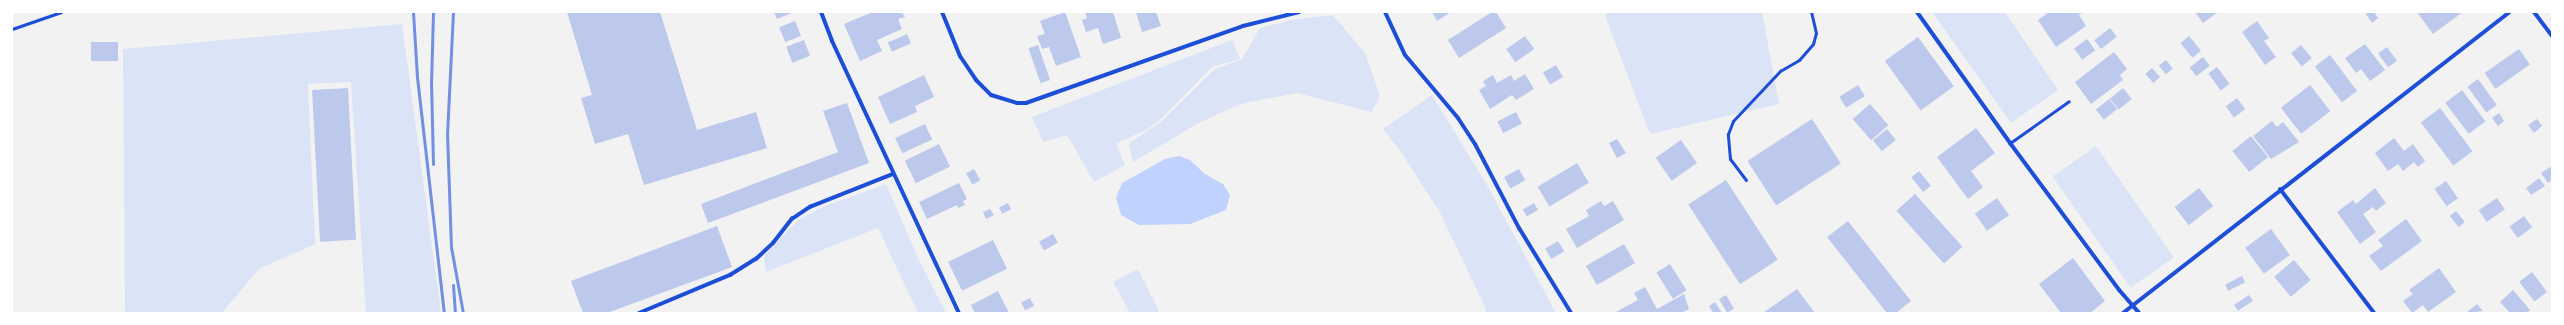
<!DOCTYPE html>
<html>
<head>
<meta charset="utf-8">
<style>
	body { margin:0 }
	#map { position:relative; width:2564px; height:325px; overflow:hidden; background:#f2f2f2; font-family:Georgia,serif }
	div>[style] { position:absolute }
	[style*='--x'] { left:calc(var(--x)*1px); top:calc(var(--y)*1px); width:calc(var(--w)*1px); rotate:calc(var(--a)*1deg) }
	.green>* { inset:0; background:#dbe4f7; transform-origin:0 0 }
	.water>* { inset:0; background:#bfd3fe }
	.building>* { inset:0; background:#bdc9ec; transform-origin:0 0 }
	.service>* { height:3px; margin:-1.5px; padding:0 1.5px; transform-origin:1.5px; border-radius:1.5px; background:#1d4ed8 }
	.pedestrian>* { height:3.5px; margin:-1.75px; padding:0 1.75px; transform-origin:1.75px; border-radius:1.75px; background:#1d4ed8 }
	.minor>* { height:4px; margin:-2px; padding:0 2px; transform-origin:2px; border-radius:2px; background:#1d4ed8 }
	.rail>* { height:3px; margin:-1.5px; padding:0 1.5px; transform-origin:1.5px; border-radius:1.5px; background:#7290e2 }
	span { translate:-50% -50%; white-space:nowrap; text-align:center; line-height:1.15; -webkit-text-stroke:3px #fff; paint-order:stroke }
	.frame { position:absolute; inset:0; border:13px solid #fff; pointer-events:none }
</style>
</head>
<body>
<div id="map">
	<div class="green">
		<div style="clip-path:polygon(1608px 12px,1762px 12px,1779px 104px,1650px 134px,1605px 16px)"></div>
		<div style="clip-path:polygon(1932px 12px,2005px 12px,2058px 90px,2011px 123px)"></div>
		<div style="clip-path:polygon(1333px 15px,1365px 53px,1380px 96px,1372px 112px,1297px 93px,1240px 104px,1197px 124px,1133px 162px,1129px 144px,1163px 120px,1215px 69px,1242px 59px,1260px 28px,1291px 20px)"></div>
		<div style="clip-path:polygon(402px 24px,441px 313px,366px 313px,351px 82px,308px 84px,315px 244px,259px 269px,222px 313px,125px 313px,123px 49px)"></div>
		<div style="clip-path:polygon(1232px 40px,1240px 59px,1212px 67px,1163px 117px,1147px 130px,1116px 143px,1125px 165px,1094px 182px,1067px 135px,1043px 142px,1032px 117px)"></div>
		<div style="clip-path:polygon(1432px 95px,1487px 185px,1556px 313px,1485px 313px,1486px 309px,1439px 211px,1401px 152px,1383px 129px)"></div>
		<div style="left:2096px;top:146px;width:136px;height:53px;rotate:55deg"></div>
		<div style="clip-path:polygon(886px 184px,919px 260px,946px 313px,918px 313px,878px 228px,766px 272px,764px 256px,798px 220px,825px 206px)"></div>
		<div style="clip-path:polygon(1138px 269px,1160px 313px,1130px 313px,1113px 282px)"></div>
	</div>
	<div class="water">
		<div style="clip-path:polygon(1179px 156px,1190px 160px,1205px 174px,1223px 184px,1230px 195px,1226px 210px,1190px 224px,1139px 225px,1121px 215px,1116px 198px,1122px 183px,1165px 159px)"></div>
	</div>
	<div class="building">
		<div style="clip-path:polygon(567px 12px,660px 12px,697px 130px,756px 112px,767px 148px,644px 185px,628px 134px,595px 144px,581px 98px,592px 95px)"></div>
		<div style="clip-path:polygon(774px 12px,794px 12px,777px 19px)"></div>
		<div style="clip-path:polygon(873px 12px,902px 12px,905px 17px,898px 19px,902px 29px,877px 40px,882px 51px,860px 61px,844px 24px)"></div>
		<div style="clip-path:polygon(1065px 12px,1081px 57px,1056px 66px,1049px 47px,1042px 49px,1037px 36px,1045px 34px,1040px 21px)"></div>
		<div style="clip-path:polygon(1085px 12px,1113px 12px,1121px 38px,1103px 44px,1098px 28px,1086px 32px,1082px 20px,1087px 18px)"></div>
		<div style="clip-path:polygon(1136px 12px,1156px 12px,1161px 26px,1142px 32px)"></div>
		<div style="clip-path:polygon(1432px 12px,1451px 12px,1437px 21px)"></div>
		<div style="clip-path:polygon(1492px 12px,1496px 12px,1506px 28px,1459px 58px,1448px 40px)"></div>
		<div style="clip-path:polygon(2049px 12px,2083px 12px,2079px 15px,2086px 26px,2056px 47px,2038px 20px)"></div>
		<div style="clip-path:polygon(2195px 12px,2218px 12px,2203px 23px)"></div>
		<div style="clip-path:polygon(2368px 12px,2374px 12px,2378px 18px,2372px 23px,2366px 14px)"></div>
		<div style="clip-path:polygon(2417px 12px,2463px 12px,2433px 34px)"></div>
		<div style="left:795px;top:21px;width:16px;height:17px;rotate:68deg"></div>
		<div style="clip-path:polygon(2257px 21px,2269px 38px,2264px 41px,2276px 57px,2265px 65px,2242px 32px)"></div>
		<div style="left:2110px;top:28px;width:11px;height:20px;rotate:52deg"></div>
		<div style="left:907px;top:34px;width:10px;height:21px;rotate:66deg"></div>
		<div style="left:1525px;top:36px;width:16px;height:23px;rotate:55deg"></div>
		<div style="left:2189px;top:36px;width:19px;height:11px;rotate:51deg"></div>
		<div style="left:1918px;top:37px;width:61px;height:41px;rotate:54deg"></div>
		<div style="left:2087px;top:39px;width:14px;height:16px;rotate:54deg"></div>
		<div style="left:804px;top:40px;width:17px;height:19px;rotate:69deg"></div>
		<div style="left:91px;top:42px;width:27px;height:19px"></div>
		<div style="clip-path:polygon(2365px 44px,2385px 70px,2370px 81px,2361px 69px,2356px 73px,2345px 58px)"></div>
		<div style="left:1038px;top:45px;width:37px;height:10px;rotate:71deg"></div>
		<div style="left:2301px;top:45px;width:17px;height:13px;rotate:50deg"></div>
		<div style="left:2387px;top:47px;width:17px;height:11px;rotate:54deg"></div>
		<div style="left:2519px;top:49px;width:19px;height:42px;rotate:55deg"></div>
		<div style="clip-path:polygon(2114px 52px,2127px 69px,2120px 75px,2123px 80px,2091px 104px,2075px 82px)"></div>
		<div style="left:2330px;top:55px;width:45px;height:19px;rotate:53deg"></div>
		<div style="left:2203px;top:57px;width:11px;height:17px;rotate:52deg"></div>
		<div style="left:2166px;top:60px;width:11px;height:9px;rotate:52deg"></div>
		<div style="left:1556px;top:65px;width:14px;height:15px;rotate:60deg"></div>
		<div style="left:2217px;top:67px;width:21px;height:11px;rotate:53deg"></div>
		<div style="left:2152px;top:68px;width:12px;height:9px;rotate:48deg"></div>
		<div style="clip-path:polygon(1525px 74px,1534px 89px,1516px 100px,1512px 95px,1490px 109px,1479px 90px,1486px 86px,1483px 81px,1493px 75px,1497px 83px,1511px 75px,1514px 81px)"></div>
		<div style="clip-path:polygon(924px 75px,934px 97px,915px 106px,917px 112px,890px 124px,878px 97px)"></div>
		<div style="left:2478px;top:79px;width:32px;height:13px;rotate:54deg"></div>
		<div style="left:1858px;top:85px;width:13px;height:22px;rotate:58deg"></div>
		<div style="left:2310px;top:85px;width:33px;height:37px;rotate:52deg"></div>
		<div style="left:348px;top:88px;width:152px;height:36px;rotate:87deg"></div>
		<div style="left:2123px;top:88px;width:14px;height:17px;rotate:51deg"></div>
		<div style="left:2462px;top:90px;width:39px;height:21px;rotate:53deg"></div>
		<div style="left:2237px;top:98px;width:14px;height:14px;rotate:54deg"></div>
		<div style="left:2109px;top:99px;width:13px;height:17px;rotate:51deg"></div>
		<div style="clip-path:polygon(847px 103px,869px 163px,708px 223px,701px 204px,838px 152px,823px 111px)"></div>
		<div style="left:1870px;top:104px;width:28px;height:23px;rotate:49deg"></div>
		<div style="left:2440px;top:108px;width:54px;height:24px;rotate:53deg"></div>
		<div style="left:1516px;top:112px;width:13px;height:21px;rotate:63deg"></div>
		<div style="clip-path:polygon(2499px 113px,2504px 121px,2498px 126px,2492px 118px)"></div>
		<div style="left:1812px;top:119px;width:53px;height:77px;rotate:57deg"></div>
		<div style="clip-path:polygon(2537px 119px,2542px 126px,2534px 133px,2528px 125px)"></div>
		<div style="clip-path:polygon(2272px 121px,2277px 127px,2283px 122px,2299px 142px,2271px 159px,2253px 136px)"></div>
		<div style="left:925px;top:124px;width:17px;height:33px;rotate:65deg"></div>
		<div style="clip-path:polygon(1976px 128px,1995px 153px,1971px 171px,1983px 187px,1968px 199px,1937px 157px)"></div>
		<div style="left:1887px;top:129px;width:14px;height:18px;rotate:51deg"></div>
		<div style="left:2251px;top:136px;width:27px;height:24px;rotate:51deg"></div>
		<div style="clip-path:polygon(2394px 138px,2404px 151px,2413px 144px,2425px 161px,2418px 167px,2414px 162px,2403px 171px,2398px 164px,2388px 171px,2375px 153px)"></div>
		<div style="clip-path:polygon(1617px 139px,1626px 153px,1617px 158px,1609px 143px)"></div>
		<div style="left:1681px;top:140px;width:28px;height:31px;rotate:55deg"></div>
		<div style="left:939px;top:144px;width:25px;height:38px;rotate:64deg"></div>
		<div style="left:1577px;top:163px;width:23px;height:46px;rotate:59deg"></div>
		<div style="clip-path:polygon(2552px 166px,2552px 180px,2548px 183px,2541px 173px)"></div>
		<div style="left:974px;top:169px;width:13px;height:9px;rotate:61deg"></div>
		<div style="left:1519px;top:169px;width:13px;height:17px;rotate:61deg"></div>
		<div style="left:1919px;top:171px;width:19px;height:10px;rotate:51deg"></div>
		<div style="clip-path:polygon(2539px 178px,2545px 186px,2531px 195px,2526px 188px)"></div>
		<div style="left:1726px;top:180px;width:95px;height:45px;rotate:57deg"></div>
		<div style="left:2446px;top:181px;width:21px;height:14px;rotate:55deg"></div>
		<div style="clip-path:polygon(959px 183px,967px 199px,963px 201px,965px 205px,958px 208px,957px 205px,927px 219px,919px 202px)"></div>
		<div style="left:2199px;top:188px;width:23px;height:31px;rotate:52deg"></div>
		<div style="clip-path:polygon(2375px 188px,2386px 203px,2376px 211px,2373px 207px,2363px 214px,2376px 232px,2360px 244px,2337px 212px,2353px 200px,2356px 204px)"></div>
		<div style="left:1915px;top:194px;width:71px;height:25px;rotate:48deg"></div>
		<div style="left:1997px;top:198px;width:21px;height:27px;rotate:55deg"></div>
		<div style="left:2497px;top:198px;width:14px;height:22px;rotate:56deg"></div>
		<div style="clip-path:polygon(1601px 201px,1604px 206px,1613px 201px,1624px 220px,1577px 248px,1566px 229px,1589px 216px,1586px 210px)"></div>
		<div style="left:1008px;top:203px;width:7px;height:10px;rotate:63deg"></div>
		<div style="left:1534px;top:203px;width:8px;height:13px;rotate:60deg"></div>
		<div style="clip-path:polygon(990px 209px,994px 215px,986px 219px,983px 212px)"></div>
		<div style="left:2456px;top:211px;width:14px;height:8px;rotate:51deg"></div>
		<div style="left:2524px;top:216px;width:14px;height:18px;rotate:54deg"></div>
		<div style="clip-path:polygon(2406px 219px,2422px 241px,2381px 271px,2369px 256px,2383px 246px,2378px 240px)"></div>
		<div style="clip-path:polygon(1848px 221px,1911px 301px,1896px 313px,1887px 313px,1827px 237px)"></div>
		<div style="clip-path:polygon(717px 226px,732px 267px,607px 313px,583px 313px,571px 281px)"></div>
		<div style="left:2271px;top:229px;width:32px;height:32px;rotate:54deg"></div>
		<div style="left:1053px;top:234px;width:10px;height:16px;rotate:61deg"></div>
		<div style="left:993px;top:240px;width:32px;height:50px;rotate:64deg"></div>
		<div style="left:1558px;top:241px;width:12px;height:15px;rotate:59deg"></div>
		<div style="left:1624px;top:244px;width:22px;height:44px;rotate:60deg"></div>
		<div style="clip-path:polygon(2073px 258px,2105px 301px,2090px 313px,2061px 313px,2039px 284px)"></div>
		<div style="left:2294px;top:260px;width:26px;height:26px;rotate:50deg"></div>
		<div style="left:1670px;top:264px;width:31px;height:16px;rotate:58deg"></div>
		<div style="clip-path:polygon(2439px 268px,2456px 292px,2428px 312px,2423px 305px,2412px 313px,2403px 301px,2413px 294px,2409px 290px)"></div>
		<div style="left:2532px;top:272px;width:25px;height:16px;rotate:53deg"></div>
		<div style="left:2242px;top:276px;width:7px;height:19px;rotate:63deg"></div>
		<div style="clip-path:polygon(1645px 287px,1657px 309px,1684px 294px,1689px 309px,1681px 313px,1614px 313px,1638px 300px,1634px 293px)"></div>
		<div style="clip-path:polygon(1797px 289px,1815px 313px,1763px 313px)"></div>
		<div style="clip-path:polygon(2513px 290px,2530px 310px,2527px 313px,2510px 313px,2500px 302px)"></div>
		<div style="clip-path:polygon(998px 291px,1009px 313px,975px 313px,971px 305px)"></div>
		<div style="left:1726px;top:295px;width:16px;height:8px;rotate:60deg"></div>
		<div style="left:2249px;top:295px;width:7px;height:18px;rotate:56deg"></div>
		<div style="left:1030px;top:298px;width:9px;height:10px;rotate:63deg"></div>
		<div style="clip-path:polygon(1715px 302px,1722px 313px,1713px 313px,1709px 306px)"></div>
		<div style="clip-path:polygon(2477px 304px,2483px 311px,2466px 313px)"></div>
	</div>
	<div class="service">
		<div style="--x:12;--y:29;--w:52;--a:-19.1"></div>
		<div style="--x:2010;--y:143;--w:72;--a:-35.4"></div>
		<div style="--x:1746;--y:180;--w:26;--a:-127"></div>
		<div style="--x:1730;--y:159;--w:25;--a:-95"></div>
		<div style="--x:1728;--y:134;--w:14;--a:-69"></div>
		<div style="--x:1733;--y:121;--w:69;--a:-46.8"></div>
		<div style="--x:1780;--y:71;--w:22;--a:-30"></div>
		<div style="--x:1799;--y:60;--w:21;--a:-49"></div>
		<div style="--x:1813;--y:44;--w:11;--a:-75"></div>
		<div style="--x:1816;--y:33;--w:22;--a:-103"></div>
	</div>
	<div class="pedestrian">
		<div style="--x:639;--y:313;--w:99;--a:-22.7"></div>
		<div style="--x:730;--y:275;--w:31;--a:-32"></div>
		<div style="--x:756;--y:259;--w:23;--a:-43"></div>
		<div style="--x:773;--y:243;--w:31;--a:-52"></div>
		<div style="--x:792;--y:219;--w:22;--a:-34"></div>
		<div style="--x:810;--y:207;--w:89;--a:-21.7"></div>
	</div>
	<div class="minor">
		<div style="--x:821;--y:12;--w:31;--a:69"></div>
		<div style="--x:832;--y:41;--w:300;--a:65"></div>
		<div style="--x:942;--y:12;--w:48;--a:67.8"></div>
		<div style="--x:960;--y:56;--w:29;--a:56"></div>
		<div style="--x:976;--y:80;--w:21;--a:45"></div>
		<div style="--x:991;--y:95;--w:27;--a:17"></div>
		<div style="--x:1017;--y:103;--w:9;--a:0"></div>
		<div style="--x:1026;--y:103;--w:230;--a:-19.5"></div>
		<div style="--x:1243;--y:26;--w:58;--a:-14"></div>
		<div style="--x:1385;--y:12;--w:47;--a:65.1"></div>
		<div style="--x:1405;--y:55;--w:82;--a:49.9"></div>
		<div style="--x:1458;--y:118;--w:31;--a:57"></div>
		<div style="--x:1475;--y:144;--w:95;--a:62.4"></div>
		<div style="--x:1519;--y:228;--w:100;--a:58.5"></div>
		<div style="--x:1917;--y:12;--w:161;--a:54.6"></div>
		<div style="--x:2010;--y:143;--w:184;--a:53.4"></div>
		<div style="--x:2120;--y:291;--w:29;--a:49"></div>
		<div style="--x:2534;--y:12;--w:30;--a:53"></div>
		<div style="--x:2280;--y:189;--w:156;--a:52.8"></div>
		<div style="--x:2123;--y:313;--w:490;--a:-37.9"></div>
	</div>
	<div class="rail">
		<div style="--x:413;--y:12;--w:65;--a:86.5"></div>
		<div style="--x:417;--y:77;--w:238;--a:83.5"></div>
		<div style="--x:453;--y:12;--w:121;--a:92.8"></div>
		<div style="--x:447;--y:133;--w:114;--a:88"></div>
		<div style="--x:451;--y:247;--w:67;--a:79.7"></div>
		<div style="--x:433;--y:164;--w:80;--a:-91.4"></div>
		<div style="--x:431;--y:84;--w:72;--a:-88.4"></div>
		<div style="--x:453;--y:285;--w:28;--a:86"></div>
	</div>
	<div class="frame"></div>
</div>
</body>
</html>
